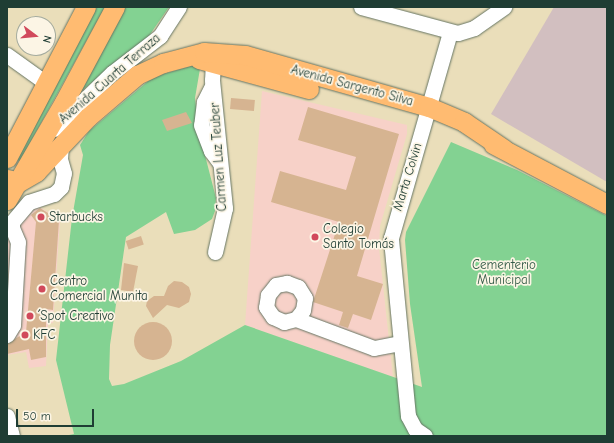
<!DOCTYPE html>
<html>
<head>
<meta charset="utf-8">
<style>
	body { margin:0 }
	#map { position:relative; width:614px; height:443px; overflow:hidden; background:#eadeba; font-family:"Comic Neue",sans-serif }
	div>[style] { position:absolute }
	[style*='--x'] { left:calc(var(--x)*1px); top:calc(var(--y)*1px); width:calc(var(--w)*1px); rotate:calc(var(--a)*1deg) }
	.built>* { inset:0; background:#f7d1c8 }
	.industrial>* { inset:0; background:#d2bfc0 }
	.green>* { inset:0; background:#83d292 }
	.building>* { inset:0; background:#d6b491; transform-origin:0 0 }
	.round { border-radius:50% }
	.roads { filter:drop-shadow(0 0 1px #667563) drop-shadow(0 0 1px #667563) }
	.minor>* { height:15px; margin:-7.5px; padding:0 7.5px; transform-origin:7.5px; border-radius:7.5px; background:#fff }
	.major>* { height:19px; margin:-9.5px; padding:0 9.5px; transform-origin:9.5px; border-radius:9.5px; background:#ffbb71 }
	.dots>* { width:11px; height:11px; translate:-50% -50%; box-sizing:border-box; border:2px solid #fcf5e5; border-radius:50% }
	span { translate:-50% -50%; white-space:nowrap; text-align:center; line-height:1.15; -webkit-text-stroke:3.5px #fcf5e5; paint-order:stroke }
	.street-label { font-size:13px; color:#1f3d34 }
	.poi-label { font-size:13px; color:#1f3d34 }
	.left { translate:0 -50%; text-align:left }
	.park-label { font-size:13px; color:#335b47 }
	.frame { position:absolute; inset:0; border:8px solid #1f3d34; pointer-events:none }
	.north { position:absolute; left:16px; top:16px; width:40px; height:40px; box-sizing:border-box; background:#fcf5e5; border:1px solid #a4ab9e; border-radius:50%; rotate:106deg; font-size:11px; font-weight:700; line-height:16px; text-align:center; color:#1f3d34 }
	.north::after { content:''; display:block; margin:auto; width:14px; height:18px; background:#d1495b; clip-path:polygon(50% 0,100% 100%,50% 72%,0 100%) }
	.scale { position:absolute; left:16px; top:409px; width:78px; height:18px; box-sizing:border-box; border:2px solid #1f3d34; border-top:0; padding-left:5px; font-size:12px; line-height:14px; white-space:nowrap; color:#1f3d34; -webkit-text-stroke:3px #fcf5e5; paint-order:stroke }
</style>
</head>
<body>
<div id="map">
	<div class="built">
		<div style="clip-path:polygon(262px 91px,407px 125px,407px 134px,380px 226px,379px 248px,393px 377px,245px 325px)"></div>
		<div style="clip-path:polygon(26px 198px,60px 220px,53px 323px,48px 323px,46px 366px,29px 368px,26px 352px,7px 355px,7px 219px)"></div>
	</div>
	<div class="industrial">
		<div style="clip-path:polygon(554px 7px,607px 7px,607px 182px,491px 114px)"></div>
	</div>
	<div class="green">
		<div style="clip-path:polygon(92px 7px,105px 7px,20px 161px,17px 160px,15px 158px)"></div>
		<div style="clip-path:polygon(122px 7px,169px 7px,149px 36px,79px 93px)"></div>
		<div style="clip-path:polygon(201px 63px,195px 98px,199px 132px,216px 198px,215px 211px,212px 219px,195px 230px,174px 234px,166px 212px,126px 237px,110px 345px,109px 379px,112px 386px,124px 384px,181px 361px,245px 325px,422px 387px,410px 304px,405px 240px,406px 232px,451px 142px,517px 170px,607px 216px,607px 436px,64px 436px,74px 434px,56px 360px,72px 218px,83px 155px,80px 145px,89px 131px,153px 77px)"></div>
	</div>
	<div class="building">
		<div style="left:231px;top:98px;width:24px;height:11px;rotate:5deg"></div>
		<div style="clip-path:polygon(308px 107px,399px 134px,357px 276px,383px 284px,371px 320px,353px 314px,348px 328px,339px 325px,343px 312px,313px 302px,339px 222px,271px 202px,280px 171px,346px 190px,356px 157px,298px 140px)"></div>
		<div style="clip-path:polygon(186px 112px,192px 123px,167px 131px,162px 120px)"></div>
		<div style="clip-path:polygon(40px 208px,59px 220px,53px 310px,46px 309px,46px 357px,31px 360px,29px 349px,7px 354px,7px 344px,26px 332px,36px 222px,31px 215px)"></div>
		<div style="left:141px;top:236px;width:9px;height:16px;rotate:72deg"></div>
		<div style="clip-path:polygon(124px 263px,138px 266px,133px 292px,121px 290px)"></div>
		<div style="clip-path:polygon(174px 281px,182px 282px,189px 287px,191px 294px,189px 302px,179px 308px,167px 305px,153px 318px,146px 306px,147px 301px,154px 296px,164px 296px,168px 286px)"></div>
		<div class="round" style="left:134px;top:322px;width:38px;height:38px"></div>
	</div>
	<div class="roads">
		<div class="minor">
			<div style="--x:361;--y:7;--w:100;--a:15"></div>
			<div style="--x:458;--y:33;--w:17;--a:-17"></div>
			<div style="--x:474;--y:28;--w:37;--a:-35"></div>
			<div style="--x:7;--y:55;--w:48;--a:35.7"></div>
			<div style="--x:213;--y:62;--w:18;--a:93"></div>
			<div style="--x:212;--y:80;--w:129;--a:84.2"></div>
			<div style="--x:225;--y:208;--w:45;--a:102.8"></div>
			<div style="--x:212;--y:86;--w:18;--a:117"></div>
			<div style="--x:204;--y:102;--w:23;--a:97"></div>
			<div style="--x:201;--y:125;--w:28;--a:69"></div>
			<div style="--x:211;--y:151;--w:15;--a:53"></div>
			<div style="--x:54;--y:129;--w:81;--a:-44"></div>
			<div style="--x:112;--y:73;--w:61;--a:-37.6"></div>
			<div style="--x:160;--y:36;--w:35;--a:-57"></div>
			<div style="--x:296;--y:319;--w:11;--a:-52"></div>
			<div style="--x:303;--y:310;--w:12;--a:-81"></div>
			<div style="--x:305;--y:298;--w:13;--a:-122"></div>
			<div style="--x:298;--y:287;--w:12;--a:-160"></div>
			<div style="--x:287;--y:283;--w:11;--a:170"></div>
			<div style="--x:276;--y:285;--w:13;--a:129"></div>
			<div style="--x:268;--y:295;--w:12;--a:99"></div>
			<div style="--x:266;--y:307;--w:12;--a:55"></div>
			<div style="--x:273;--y:317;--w:12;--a:24"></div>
			<div style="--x:284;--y:322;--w:12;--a:-14"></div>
			<div style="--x:296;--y:319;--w:83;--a:20.4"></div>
			<div style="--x:374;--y:348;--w:26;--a:-11"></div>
			<div style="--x:7;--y:335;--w:12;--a:-59"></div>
			<div style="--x:13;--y:325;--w:83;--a:-86.6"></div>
			<div style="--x:18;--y:242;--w:15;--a:-113"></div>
			<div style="--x:12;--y:228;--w:6;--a:-90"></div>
			<div style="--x:12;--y:222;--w:26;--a:-50"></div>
			<div style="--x:29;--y:202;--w:26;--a:-18"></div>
			<div style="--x:54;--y:194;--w:10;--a:-45"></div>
			<div style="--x:61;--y:187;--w:14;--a:-78"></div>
			<div style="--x:64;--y:173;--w:15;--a:-106"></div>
			<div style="--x:60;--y:159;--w:13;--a:-86"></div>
			<div style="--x:7;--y:416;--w:21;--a:76"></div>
			<div style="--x:425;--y:436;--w:12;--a:-145"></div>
			<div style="--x:415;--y:429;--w:15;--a:-118"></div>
			<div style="--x:408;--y:416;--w:179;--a:-95.5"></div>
			<div style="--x:391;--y:238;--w:214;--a:-74"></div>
		</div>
		<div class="major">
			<div style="--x:199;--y:59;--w:114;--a:15.3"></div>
			<div style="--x:493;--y:144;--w:129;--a:27.8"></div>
			<div style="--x:7;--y:158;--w:170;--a:-62.4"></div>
			<div style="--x:7;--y:179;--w:12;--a:14"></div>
			<div style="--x:19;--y:182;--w:20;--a:-30"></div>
			<div style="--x:36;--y:172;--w:76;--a:-46.6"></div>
			<div style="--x:88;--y:117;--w:65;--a:-40.6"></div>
			<div style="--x:137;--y:75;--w:29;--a:-25"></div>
			<div style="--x:163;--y:63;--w:42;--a:-15"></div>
			<div style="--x:204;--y:52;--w:41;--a:4.2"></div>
			<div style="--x:245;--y:55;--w:191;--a:15.8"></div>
			<div style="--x:429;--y:107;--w:38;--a:23"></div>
			<div style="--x:464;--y:122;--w:48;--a:34"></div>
			<div style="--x:7;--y:200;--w:113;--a:-59.8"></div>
			<div style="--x:64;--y:102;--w:108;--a:-61.8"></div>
		</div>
	</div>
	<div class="dots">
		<div style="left:41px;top:217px;background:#d1495b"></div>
		<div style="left:315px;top:237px;background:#d1495b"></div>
		<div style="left:42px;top:289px;background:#d1495b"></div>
		<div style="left:30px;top:316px;background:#d1495b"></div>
		<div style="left:25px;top:335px;background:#d1495b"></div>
	</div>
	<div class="street-label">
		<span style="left:110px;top:79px;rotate:-41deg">Avenida Cuarta Terraza</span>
		<span style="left:352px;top:86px;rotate:15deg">Avenida Sargento Silva</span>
		<span style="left:219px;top:157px;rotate:-94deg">Carmen Luz Teuber</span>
		<span style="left:408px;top:177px;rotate:-73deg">Marta Colvin</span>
	</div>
	<div class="poi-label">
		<span class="left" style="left:49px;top:217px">Starbucks</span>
		<span class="left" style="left:323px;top:237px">Colegio<br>Santo Tomás</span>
		<span class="left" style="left:50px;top:289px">Centro<br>Comercial Munita</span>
		<span class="left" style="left:38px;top:316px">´Spot Creativo</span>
		<span class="left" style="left:33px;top:335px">KFC</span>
	</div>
	<div class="park-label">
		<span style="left:504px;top:273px">Cementerio<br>Municipal</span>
	</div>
	<div class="frame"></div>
	<div class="north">N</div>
	<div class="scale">50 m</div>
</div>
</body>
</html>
